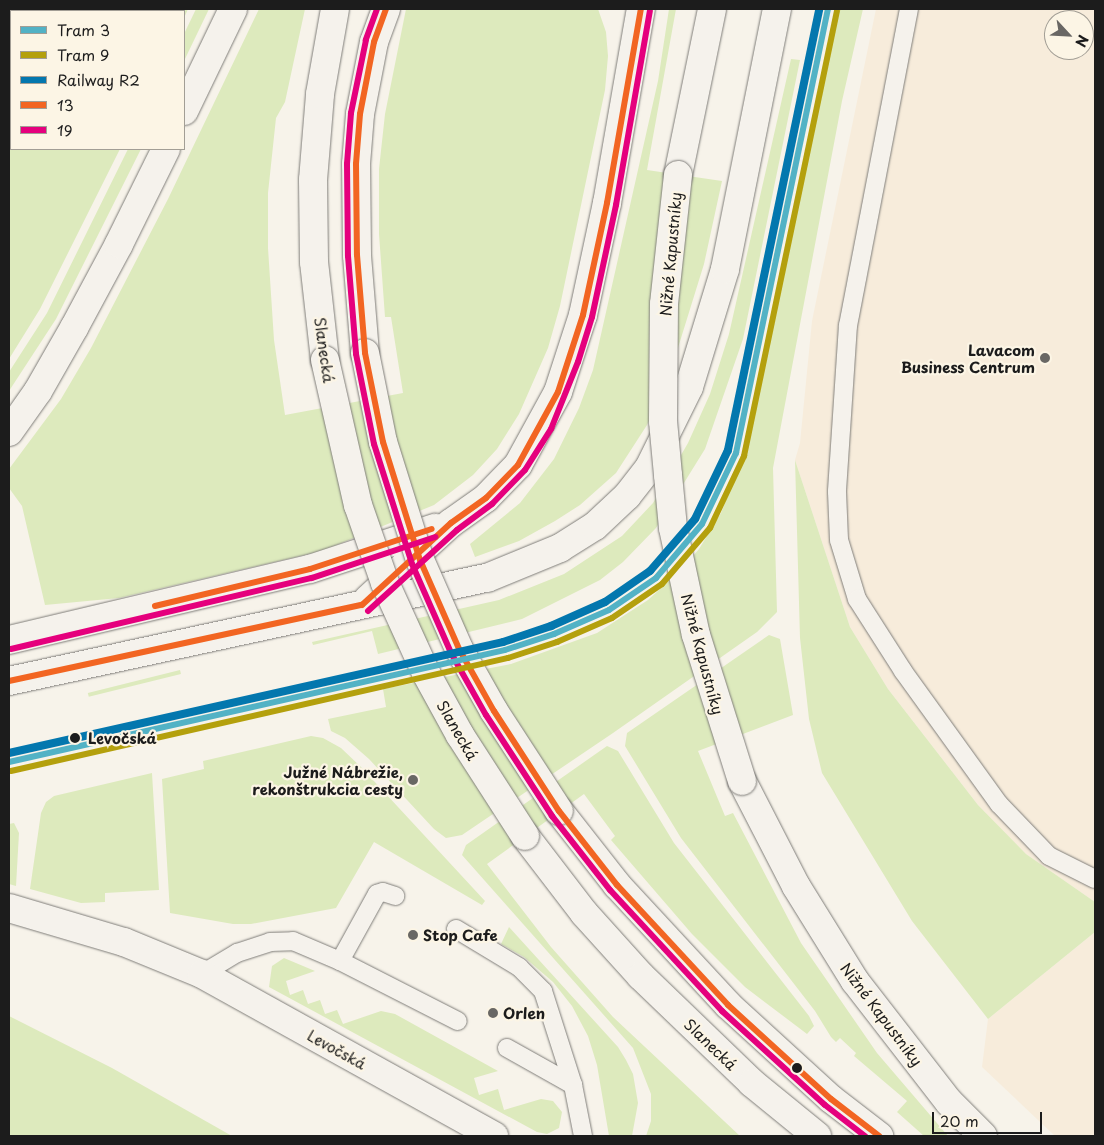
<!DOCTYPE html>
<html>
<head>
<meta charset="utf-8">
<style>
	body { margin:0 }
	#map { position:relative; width:1104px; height:1145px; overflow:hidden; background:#f7f3ea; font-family:"Playpen Sans",sans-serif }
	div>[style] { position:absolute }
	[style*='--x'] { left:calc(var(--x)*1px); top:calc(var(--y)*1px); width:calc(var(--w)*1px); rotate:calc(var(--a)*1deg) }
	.built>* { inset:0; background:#f7ecdb }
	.green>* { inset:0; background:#ddeabd; transform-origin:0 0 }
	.roads { filter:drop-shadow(0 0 1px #7f7d79) drop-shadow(0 0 1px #7f7d79) }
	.lane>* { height:18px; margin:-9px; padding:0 9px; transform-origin:9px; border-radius:9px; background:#f5f2ec }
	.street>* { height:28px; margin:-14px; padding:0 14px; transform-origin:14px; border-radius:14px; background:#f5f2ec }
	.highway>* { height:28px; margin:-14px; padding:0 14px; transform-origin:14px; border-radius:14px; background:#f5f2ec }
	.bridges { filter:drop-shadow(0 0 1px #7f7d79) drop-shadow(0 0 1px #7f7d79) }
	.highway-bridge>* { height:28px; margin:-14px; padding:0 14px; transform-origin:14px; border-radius:14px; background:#f5f2ec }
	.bus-1>* { height:6px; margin:-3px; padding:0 3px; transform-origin:3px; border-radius:3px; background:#f26522 }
	.bus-2>* { height:6px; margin:-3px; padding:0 3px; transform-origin:3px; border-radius:3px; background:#e5007d }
	.rail-1>* { height:8px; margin:-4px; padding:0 4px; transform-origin:4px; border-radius:4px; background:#0377ae }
	.tram-1>* { height:6px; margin:-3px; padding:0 3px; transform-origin:3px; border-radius:3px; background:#52b2c5 }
	.tram-2>* { height:6px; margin:-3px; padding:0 3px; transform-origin:3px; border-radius:3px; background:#b4a00d }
	.dots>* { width:14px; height:14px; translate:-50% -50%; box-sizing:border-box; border:2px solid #fcf5e5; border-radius:50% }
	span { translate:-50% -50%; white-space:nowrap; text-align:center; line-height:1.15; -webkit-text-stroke:4.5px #fcf5e5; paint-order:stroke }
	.street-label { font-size:15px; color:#1c1c1c }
	.poi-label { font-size:15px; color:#1c1c1c; font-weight:700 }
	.right { translate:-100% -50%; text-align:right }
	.left { translate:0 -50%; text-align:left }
	.stop-label { font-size:15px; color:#1c1c1c; font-weight:700 }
	.frame { position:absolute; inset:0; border:10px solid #1c1c1c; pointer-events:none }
	.legend { position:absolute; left:10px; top:10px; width:175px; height:140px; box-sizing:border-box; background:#fcf5e5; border:1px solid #a29e95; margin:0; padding:6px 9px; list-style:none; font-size:15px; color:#1c1c1c }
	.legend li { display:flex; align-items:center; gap:10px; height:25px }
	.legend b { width:25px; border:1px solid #a29e95 }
	.north { position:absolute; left:1044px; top:10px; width:50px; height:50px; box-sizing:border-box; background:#fcf5e5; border:1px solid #a29e95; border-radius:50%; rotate:115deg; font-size:14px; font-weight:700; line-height:20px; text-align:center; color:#1c1c1c }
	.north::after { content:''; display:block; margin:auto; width:18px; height:22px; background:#696764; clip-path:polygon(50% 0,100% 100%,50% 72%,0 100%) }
	.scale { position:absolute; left:932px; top:1112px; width:110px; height:22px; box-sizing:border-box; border:2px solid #1c1c1c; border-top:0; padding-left:6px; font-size:15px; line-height:18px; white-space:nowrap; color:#1c1c1c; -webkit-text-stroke:4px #fcf5e5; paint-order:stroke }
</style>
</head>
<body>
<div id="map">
	<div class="built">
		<div style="clip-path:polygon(evenodd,876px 9px,1095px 9px,1095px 902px,1026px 854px,978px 805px,888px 689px,850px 627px,795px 460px,800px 443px,812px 321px,876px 9px,1054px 20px,1084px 20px,1084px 50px,1054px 50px,1054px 20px)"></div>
		<div style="clip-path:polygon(1095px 932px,1095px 1136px,1055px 1136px,982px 1067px,988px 1019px)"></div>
	</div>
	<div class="green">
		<div style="clip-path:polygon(9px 9px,188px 9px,184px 18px,184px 11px,11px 11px,11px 149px,120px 149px,40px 309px,9px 359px)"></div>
		<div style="clip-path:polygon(196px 9px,209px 9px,184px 61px,184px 34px)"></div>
		<div style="clip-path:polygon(259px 9px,305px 9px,285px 102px,276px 118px,268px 193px,268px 248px,274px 340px,285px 415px,403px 393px,391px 317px,385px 317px,379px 234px,379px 169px,385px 114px,406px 9px,598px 9px,606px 32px,608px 56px,605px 90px,560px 306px,548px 348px,519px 414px,497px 449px,473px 475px,434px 505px,322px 551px,119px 598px,45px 605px,22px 506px,9px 488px,9px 469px,61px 399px,91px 348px,168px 199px)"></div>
		<div style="clip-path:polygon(669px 9px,676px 9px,647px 170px,722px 181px,704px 264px,668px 380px,647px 425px,616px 473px,580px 505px,555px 521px,519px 541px,475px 557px,470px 544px,520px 503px,554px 459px,579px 408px,593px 370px,658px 81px)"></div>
		<div style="clip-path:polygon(837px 9px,863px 9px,842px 101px,773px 468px,777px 612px,757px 632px,613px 733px,462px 835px,446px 838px,434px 829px,369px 759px,345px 738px,331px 731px,328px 719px,386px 707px,383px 689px,511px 664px,597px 633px,648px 600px,683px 568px,699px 549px,721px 513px,744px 455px)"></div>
		<div style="clip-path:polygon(791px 59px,800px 60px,743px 339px,705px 449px,656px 528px,623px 562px,600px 580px,522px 619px,378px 654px,372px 631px,313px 645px,312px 642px,499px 600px,564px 574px,622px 536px,653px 503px,688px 443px,710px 394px,729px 334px)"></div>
		<div style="clip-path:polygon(128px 149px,141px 149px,56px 319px,9px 391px,9px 372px,47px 313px)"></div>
		<div style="clip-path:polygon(795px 460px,850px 627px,888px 689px,978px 805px,1026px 854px,1095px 902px,1095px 932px,988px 1019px,912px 921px,822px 773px,809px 719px,800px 638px)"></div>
		<div style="clip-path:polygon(769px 635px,780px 639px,793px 715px,698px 751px,725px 816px,733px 813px,801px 943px,877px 1053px,948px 1136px,924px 1136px,897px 1112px,907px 1101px,854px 1056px,856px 1053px,840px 1038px,836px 1042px,831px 1037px,815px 1011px,681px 838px,625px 746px,627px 733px)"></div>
		<div style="left:180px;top:670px;width:4px;height:95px;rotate:76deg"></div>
		<div style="clip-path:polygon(311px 736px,323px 738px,341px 748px,361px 767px,485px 901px,482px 905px,374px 842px,336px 908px,251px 924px,233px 924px,170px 913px,162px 779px,204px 769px,203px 761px)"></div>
		<div style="clip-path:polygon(607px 746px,618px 751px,674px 843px,809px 1016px,814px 1026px,807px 1034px,745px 987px,692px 934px,611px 840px,615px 836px,584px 794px,487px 864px,551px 947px,613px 1017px,740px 1136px,646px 1136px,651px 1121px,651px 1094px,633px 1048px,462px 855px,466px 845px)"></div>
		<div style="clip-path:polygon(152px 773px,159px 890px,105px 893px,105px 902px,81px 903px,30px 889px,41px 813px,46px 802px,54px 796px)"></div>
		<div style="clip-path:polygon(14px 823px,19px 833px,16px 886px,9px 884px,9px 824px)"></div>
		<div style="clip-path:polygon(509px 927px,618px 1047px,626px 1060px,633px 1074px,638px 1103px,632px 1136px,609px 1136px,597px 1065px,588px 1036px,572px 1006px,553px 982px,524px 957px,501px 944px)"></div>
		<div style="clip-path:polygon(284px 958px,315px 971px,286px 981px,290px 995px,303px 990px,308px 1004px,320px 1000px,325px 1014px,337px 1010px,343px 1024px,381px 1011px,395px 1014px,498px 1071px,474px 1078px,479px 1095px,498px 1089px,504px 1110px,541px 1099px,553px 1101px,562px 1112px,559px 1128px,547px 1134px,537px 1132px,269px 987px,272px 966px)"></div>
		<div style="clip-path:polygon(9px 1016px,112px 1068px,232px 1136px,9px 1136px)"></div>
	</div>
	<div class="roads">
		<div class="lane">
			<div style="--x:909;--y:9;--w:322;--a:100.9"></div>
			<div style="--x:848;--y:325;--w:167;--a:93.8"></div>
			<div style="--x:837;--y:492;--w:48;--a:87.6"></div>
			<div style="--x:839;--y:540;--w:62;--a:73"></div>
			<div style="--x:857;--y:599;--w:85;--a:57.4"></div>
			<div style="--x:903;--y:671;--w:164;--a:54.2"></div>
			<div style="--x:999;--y:804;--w:72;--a:46.1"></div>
			<div style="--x:1049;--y:856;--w:51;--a:26.6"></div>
			<div style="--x:456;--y:929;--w:74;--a:31.1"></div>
			<div style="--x:519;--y:967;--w:34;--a:45"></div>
			<div style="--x:543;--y:991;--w:99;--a:72.3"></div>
			<div style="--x:340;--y:961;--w:77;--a:-61.1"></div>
			<div style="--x:377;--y:894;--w:6;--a:-18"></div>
			<div style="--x:383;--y:892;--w:13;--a:18"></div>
			<div style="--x:202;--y:974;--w:41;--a:-31"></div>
			<div style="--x:237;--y:953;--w:35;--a:-18"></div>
			<div style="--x:270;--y:942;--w:23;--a:-2"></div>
			<div style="--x:293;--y:941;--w:51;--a:23.1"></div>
			<div style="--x:340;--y:961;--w:132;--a:27"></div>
			<div style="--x:507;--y:1048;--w:76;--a:29.3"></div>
			<div style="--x:573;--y:1085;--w:52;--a:78.9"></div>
		</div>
		<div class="street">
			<div style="--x:9;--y:908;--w:120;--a:16.5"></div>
			<div style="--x:124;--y:942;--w:84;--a:22.3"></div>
			<div style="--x:202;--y:974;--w:334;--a:29"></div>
		</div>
		<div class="highway">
			<div style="--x:184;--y:111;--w:113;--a:-64.3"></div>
			<div style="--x:678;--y:175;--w:169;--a:-78.4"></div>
			<div style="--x:365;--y:353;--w:98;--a:-94.7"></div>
			<div style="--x:357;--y:255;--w:91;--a:-90.6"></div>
			<div style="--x:356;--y:164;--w:50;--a:-85.4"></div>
			<div style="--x:360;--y:114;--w:73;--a:-79"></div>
			<div style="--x:374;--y:42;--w:35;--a:-70"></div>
			<div style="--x:325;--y:360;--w:99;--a:-96.4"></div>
			<div style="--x:314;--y:262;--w:82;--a:-90.7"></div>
			<div style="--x:313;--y:180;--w:86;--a:-85.3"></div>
			<div style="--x:320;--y:94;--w:86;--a:-80"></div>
			<div style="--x:9;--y:432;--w:50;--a:-54.7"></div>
			<div style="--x:38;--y:391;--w:73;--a:-60.3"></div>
			<div style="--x:74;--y:328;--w:95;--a:-61.8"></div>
			<div style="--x:119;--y:244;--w:106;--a:-63.7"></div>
			<div style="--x:368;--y:599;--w:113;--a:-42.5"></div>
			<div style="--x:451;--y:523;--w:43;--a:-35.5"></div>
			<div style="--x:486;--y:498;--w:46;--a:-45.9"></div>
			<div style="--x:518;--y:465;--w:83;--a:-61.3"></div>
			<div style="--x:558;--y:392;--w:81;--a:-72"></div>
			<div style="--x:583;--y:315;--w:115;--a:-77.9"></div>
			<div style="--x:607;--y:203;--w:197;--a:-80.1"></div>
			<div style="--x:9;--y:640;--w:309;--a:-13.3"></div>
			<div style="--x:310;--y:569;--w:132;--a:-18.2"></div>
			<div style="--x:9;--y:681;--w:489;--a:-12.2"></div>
			<div style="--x:487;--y:578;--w:79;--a:-22.3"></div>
			<div style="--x:560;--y:548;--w:41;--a:-32.2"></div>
			<div style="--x:595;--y:526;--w:44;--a:-43.2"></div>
			<div style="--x:627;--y:496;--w:36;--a:-52"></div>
			<div style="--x:649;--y:468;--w:90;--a:-63.7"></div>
			<div style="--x:689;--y:387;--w:123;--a:-73"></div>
			<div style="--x:725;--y:269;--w:265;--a:-78.7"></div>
			<div style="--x:742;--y:781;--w:118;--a:62.8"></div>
			<div style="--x:796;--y:886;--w:112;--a:58.2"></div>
			<div style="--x:855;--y:981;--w:153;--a:52.2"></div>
			<div style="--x:949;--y:1102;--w:48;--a:45"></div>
			<div style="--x:559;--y:811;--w:94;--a:51.9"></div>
			<div style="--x:617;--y:885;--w:163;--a:47.2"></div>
			<div style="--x:728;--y:1005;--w:139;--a:42.4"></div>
			<div style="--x:831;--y:1099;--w:61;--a:37.6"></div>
			<div style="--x:525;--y:836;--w:97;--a:52.5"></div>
			<div style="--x:584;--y:913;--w:85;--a:47.9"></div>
			<div style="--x:641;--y:976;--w:154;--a:43.9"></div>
			<div style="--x:752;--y:1083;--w:84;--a:39.2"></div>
		</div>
	</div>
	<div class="bridges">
		<div class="highway-bridge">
			<div style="--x:678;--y:175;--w:130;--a:96.2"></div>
			<div style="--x:664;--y:304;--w:117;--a:90.5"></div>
			<div style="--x:663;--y:421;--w:54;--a:84.7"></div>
			<div style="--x:668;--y:475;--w:53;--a:84.6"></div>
			<div style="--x:673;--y:528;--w:109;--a:77.9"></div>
			<div style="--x:696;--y:635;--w:153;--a:72.5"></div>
			<div style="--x:365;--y:353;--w:91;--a:78.6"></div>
			<div style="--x:383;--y:442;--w:124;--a:72.6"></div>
			<div style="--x:420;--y:560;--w:97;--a:66.3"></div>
			<div style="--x:459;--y:649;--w:71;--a:60.6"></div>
			<div style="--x:494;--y:711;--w:119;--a:57"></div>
			<div style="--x:325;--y:360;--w:149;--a:77.2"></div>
			<div style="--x:358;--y:505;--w:83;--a:70.9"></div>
			<div style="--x:385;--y:583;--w:99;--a:65.5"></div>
			<div style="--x:426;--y:673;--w:71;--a:61.3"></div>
			<div style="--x:460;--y:735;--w:120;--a:57.2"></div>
		</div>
	</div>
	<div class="bus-1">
		<div style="--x:386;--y:9;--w:35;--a:110"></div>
		<div style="--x:374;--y:42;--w:73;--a:101"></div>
		<div style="--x:360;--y:114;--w:50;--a:94.6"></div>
		<div style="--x:356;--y:164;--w:91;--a:89.4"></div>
		<div style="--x:357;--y:255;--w:98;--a:85.3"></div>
		<div style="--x:365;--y:353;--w:91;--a:78.6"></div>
		<div style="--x:383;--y:442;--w:124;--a:72.6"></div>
		<div style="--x:420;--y:560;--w:97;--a:66.3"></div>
		<div style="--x:459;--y:649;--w:71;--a:60.6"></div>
		<div style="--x:494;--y:711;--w:119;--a:57"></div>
		<div style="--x:559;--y:811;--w:94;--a:51.9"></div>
		<div style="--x:617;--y:885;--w:163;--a:47.2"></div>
		<div style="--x:728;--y:1005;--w:139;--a:42.4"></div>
		<div style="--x:831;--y:1099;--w:61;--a:37.6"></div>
		<div style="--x:155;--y:606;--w:159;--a:-13.4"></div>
		<div style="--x:310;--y:569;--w:128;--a:-18.2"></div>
		<div style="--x:9;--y:681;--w:361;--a:-12.2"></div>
		<div style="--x:362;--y:605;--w:121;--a:-42.7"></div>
		<div style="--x:451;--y:523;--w:43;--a:-35.5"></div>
		<div style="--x:486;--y:498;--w:46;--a:-45.9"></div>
		<div style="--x:518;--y:465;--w:83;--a:-61.3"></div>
		<div style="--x:558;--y:392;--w:81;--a:-72"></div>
		<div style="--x:583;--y:315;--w:115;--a:-77.9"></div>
		<div style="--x:607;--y:203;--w:197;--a:-80.1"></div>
	</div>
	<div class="bus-2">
		<div style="--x:377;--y:9;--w:33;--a:110"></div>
		<div style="--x:366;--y:40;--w:75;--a:101.6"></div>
		<div style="--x:351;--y:113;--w:51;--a:94.5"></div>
		<div style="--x:347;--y:164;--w:92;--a:89.4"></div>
		<div style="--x:348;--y:256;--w:98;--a:85.3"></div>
		<div style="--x:356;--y:354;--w:92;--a:78.7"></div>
		<div style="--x:374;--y:444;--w:126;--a:72.4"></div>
		<div style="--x:412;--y:564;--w:97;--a:66.3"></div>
		<div style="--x:451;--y:653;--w:71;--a:60.6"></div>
		<div style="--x:486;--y:715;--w:121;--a:56.8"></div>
		<div style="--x:552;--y:816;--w:94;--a:51.9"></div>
		<div style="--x:610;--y:890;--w:165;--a:47.2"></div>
		<div style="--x:722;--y:1011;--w:139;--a:42.4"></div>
		<div style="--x:825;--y:1105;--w:51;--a:37.8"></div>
		<div style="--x:368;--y:611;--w:120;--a:-42.3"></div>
		<div style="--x:457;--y:530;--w:44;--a:-36.6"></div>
		<div style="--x:492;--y:504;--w:47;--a:-45.9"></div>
		<div style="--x:525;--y:470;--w:49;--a:-57.6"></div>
		<div style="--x:551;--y:429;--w:72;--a:-68.1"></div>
		<div style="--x:578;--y:362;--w:47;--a:-72.7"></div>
		<div style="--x:592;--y:317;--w:115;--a:-77.9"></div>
		<div style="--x:616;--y:205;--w:197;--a:-80.1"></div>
		<div style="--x:11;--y:649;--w:309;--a:-13.3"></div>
		<div style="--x:312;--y:578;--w:130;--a:-18.4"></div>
	</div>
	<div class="rail-1">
		<div style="--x:9;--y:753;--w:506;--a:-12.66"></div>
		<div style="--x:503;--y:642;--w:51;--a:-18.4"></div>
		<div style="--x:551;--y:626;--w:59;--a:-24"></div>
		<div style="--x:605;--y:602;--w:55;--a:-34.6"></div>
		<div style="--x:650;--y:571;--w:69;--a:-49.1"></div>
		<div style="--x:695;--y:519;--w:76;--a:-64.4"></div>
		<div style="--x:728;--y:450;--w:450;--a:-78.3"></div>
	</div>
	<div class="tram-1">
		<div style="--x:9;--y:762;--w:508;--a:-12.72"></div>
		<div style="--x:505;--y:650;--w:52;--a:-18.1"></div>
		<div style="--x:554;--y:634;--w:60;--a:-23.6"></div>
		<div style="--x:609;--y:610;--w:57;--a:-34.2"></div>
		<div style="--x:656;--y:578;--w:71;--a:-49.6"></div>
		<div style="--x:702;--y:524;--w:79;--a:-64.4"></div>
		<div style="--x:736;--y:453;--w:453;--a:-78.3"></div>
	</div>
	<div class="tram-2">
		<div style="--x:11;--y:771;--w:510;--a:-12.81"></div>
		<div style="--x:508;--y:658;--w:52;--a:-18.1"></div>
		<div style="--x:557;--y:642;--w:60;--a:-23.6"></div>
		<div style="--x:612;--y:618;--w:60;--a:-34.2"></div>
		<div style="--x:662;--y:584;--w:74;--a:-49.4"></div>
		<div style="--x:710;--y:528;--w:80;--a:-64.7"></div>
		<div style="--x:744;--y:456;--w:455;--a:-78.2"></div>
	</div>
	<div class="dots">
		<div style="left:1045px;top:358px;background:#696764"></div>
		<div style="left:75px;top:738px;background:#1c1c1c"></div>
		<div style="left:413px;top:780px;background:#696764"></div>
		<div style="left:413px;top:935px;background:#696764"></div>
		<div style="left:493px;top:1013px;background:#696764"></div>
		<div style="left:797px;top:1068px;background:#1c1c1c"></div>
	</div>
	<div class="street-label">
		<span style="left:670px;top:254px;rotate:-85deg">Nižné Kapustníky</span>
		<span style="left:325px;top:350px;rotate:82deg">Slanecká</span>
		<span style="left:703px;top:654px;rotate:75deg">Nižné Kapustníky</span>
		<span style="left:458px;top:730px;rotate:60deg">Slanecká</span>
		<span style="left:882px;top:1014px;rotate:53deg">Nižné Kapustníky</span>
		<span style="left:711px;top:1044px;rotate:44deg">Slanecká</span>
		<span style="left:337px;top:1049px;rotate:29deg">Levočská</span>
	</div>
	<div class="poi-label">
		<span class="right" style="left:1035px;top:358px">Lavacom<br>Business Centrum</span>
		<span class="right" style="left:403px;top:780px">Južné Nábrežie,<br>rekonštrukcia cesty</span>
		<span class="left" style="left:423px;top:935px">Stop Cafe</span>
		<span class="left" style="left:503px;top:1013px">Orlen</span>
	</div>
	<div class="stop-label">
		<span class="left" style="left:88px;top:738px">Levočská</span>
	</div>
	<div class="frame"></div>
	<ul class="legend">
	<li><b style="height:6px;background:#52b2c5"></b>Tram 3</li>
	<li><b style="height:6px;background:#b4a00d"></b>Tram 9</li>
	<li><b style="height:6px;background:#0377ae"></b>Railway R2</li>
	<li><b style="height:6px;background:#f26522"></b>13</li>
	<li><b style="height:6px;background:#e5007d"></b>19</li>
	</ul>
	<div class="north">N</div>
	<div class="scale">20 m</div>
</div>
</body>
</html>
